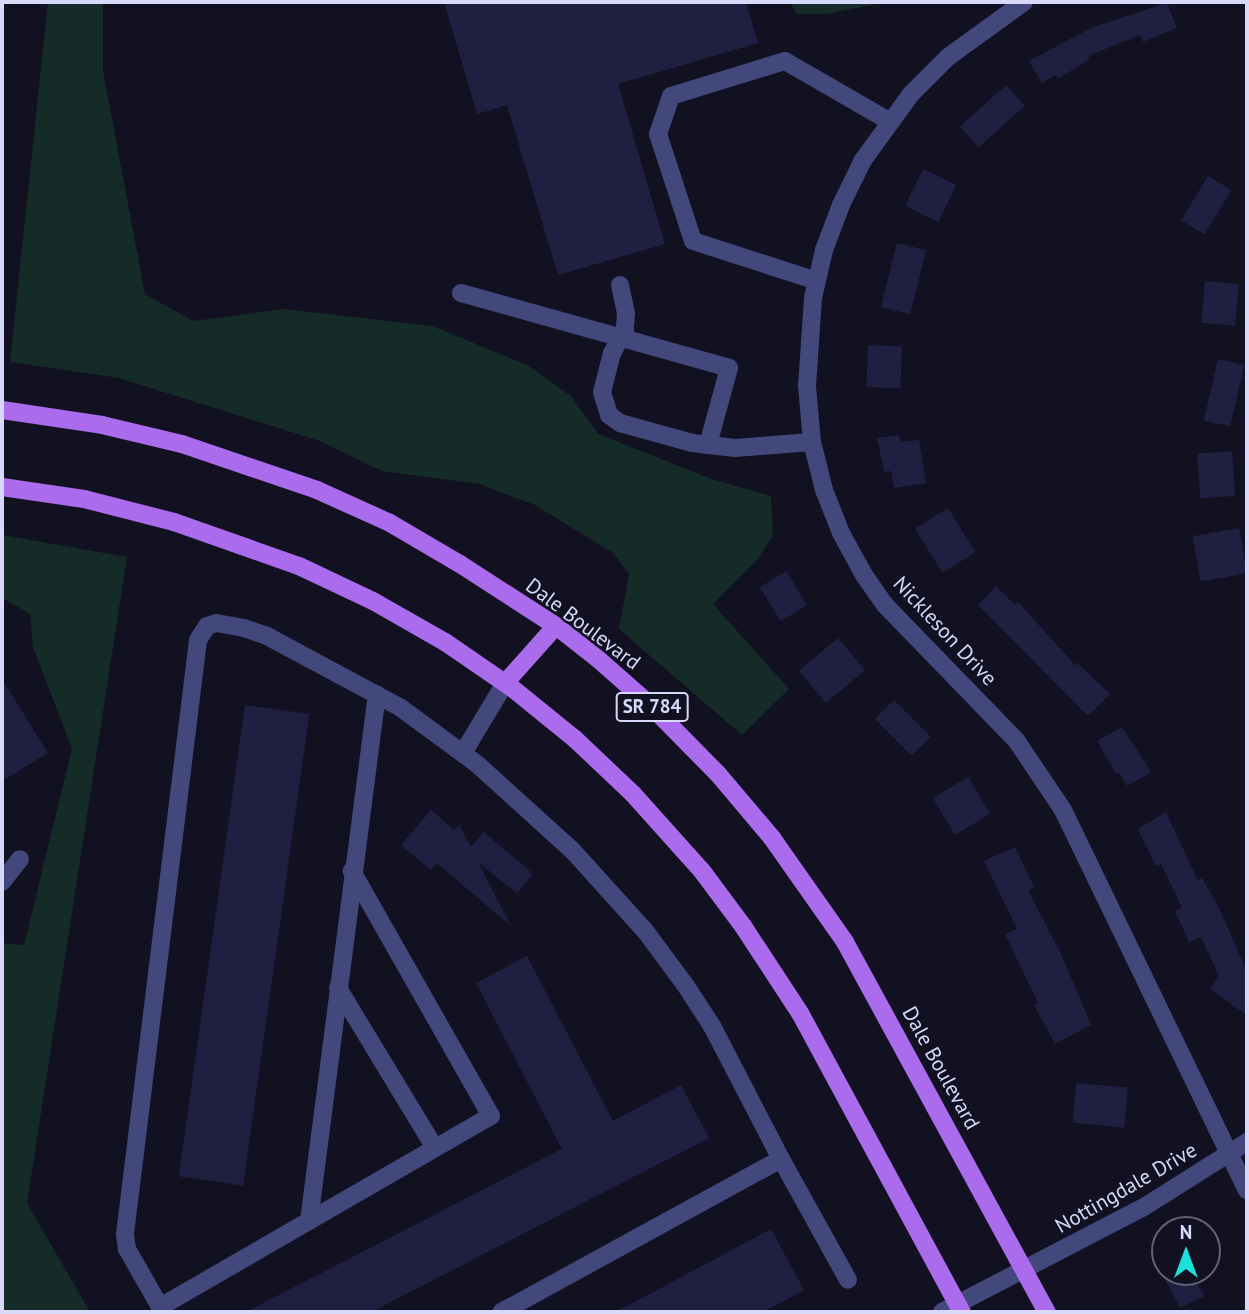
<!DOCTYPE html>
<html>
<head>
<meta charset="utf-8">
<style>
	body { margin:0 }
	#map { position:relative; width:1249px; height:1314px; overflow:hidden; background:#121122; font-family:"PT Sans",sans-serif }
	div>[style] { position:absolute }
	[style*='--x'] { left:calc(var(--x)*1px); top:calc(var(--y)*1px); width:calc(var(--w)*1px); rotate:calc(var(--a)*1deg) }
	.green>* { inset:0; background:#152b28 }
	.building>* { inset:0; background:#211f41; transform-origin:0 0 }
	.minor>* { height:18px; margin:-9px; padding:0 9px; transform-origin:9px; border-radius:9px; background:#42477c }
	.major>* { height:18px; margin:-9px; padding:0 9px; transform-origin:9px; border-radius:9px; background:#ab6bed }
	span { translate:-50% -50%; white-space:nowrap; text-align:center; line-height:1.15; -webkit-text-stroke:5px #121122; paint-order:stroke }
	.shield-label span { padding:2px 5px; background:#121122; border:2px solid; border-radius:5px; -webkit-text-stroke-width:0 }
	.shield-label { font-size:19px; color:#d7d8fa; font-weight:700 }
	.street-label { font-size:21px; color:#d7d8fa }
	.frame { position:absolute; inset:0; border:4px solid #d7d8fa; pointer-events:none }
	.north { position:absolute; left:1151px; top:1216px; width:70px; height:70px; box-sizing:border-box; background:#121122; border:2px solid #616178; border-radius:50%; rotate:0deg; font-size:19px; font-weight:700; line-height:28px; text-align:center; color:#d7d8fa }
	.north::after { content:''; display:block; margin:auto; width:24px; height:32px; background:#1ce1da; clip-path:polygon(50% 0,100% 100%,50% 72%,0 100%) }
</style>
</head>
<body>
<div id="map">
	<div class="green">
		<div style="clip-path:polygon(48px 2px,103px 2px,103px 71px,145px 294px,193px 321px,284px 309px,432px 326px,527px 365px,571px 396px,598px 434px,711px 479px,771px 496px,773px 535px,758px 559px,713px 604px,789px 689px,742px 735px,619px 629px,629px 574px,613px 553px,535px 505px,479px 484px,382px 471px,320px 441px,119px 378px,10px 362px)"></div>
		<div style="clip-path:polygon(790px 2px,887px 2px,827px 14px,797px 14px)"></div>
		<div style="clip-path:polygon(2px 535px,127px 557px,27px 1203px,90px 1312px,2px 1312px,2px 943px,24px 945px,72px 749px,33px 647px,30px 614px,2px 598px)"></div>
	</div>
	<div class="building">
		<div style="clip-path:polygon(444px 2px,746px 2px,758px 43px,618px 84px,665px 244px,558px 275px,507px 105px,477px 114px)"></div>
		<div style="clip-path:polygon(1167px 3px,1177px 28px,1143px 42px,1140px 35px,1088px 56px,1090px 59px,1058px 79px,1056px 75px,1042px 83px,1029px 61px,1093px 27px)"></div>
		<div style="left:1006px;top:85px;width:28px;height:62px;rotate:48deg"></div>
		<div style="left:923px;top:169px;width:37px;height:41px;rotate:26deg"></div>
		<div style="left:1208px;top:176px;width:27px;height:52px;rotate:31deg"></div>
		<div style="left:897px;top:243px;width:30px;height:66px;rotate:14deg"></div>
		<div style="left:1205px;top:281px;width:34px;height:42px;rotate:5deg"></div>
		<div style="left:868px;top:345px;width:34px;height:42px;rotate:2deg"></div>
		<div style="left:1218px;top:359px;width:27px;height:63px;rotate:13deg"></div>
		<div style="clip-path:polygon(899px 435px,900px 442px,919px 440px,926px 483px,894px 488px,891px 471px,884px 472px,877px 438px)"></div>
		<div style="left:1232px;top:451px;width:45px;height:35px;rotate:86deg"></div>
		<div style="left:948px;top:508px;width:52px;height:39px;rotate:58deg"></div>
		<div style="left:1239px;top:528px;width:46px;height:47px;rotate:80deg"></div>
		<div style="left:786px;top:571px;width:40px;height:31px;rotate:58deg"></div>
		<div style="clip-path:polygon(996px 586px,1015px 605px,1018px 602px,1075px 665px,1077px 663px,1110px 694px,1088px 716px,978px 605px)"></div>
		<div style="left:838px;top:638px;width:42px;height:51px;rotate:50deg"></div>
		<div style="clip-path:polygon(2px 679px,48px 753px,2px 781px)"></div>
		<div style="left:894px;top:700px;width:52px;height:27px;rotate:45deg"></div>
		<div style="left:245px;top:705px;width:65px;height:476px;rotate:8deg"></div>
		<div style="clip-path:polygon(1122px 727px,1151px 772px,1127px 786px,1119px 773px,1116px 774px,1097px 741px)"></div>
		<div style="left:968px;top:777px;width:43px;height:41px;rotate:59deg"></div>
		<div style="clip-path:polygon(431px 810px,454px 830px,459px 825px,471px 847px,484px 832px,533px 874px,517px 893px,478px 862px,511px 926px,437px 863px,431px 870px,401px 845px)"></div>
		<div style="clip-path:polygon(1166px 812px,1198px 881px,1202px 878px,1219px 908px,1247px 972px,1247px 1015px,1210px 989px,1219px 976px,1201px 937px,1189px 942px,1175px 911px,1182px 908px,1161px 864px,1156px 866px,1138px 829px)"></div>
		<div style="clip-path:polygon(1015px 847px,1034px 887px,1028px 890px,1062px 956px,1091px 1025px,1055px 1044px,1034px 1005px,1038px 1003px,1005px 934px,1017px 929px,984px 861px)"></div>
		<div style="clip-path:polygon(527px 956px,613px 1121px,681px 1085px,709px 1138px,371px 1312px,246px 1312px,562px 1149px,476px 983px)"></div>
		<div style="left:1076px;top:1083px;width:52px;height:40px;rotate:5deg"></div>
		<div style="clip-path:polygon(771px 1229px,804px 1290px,763px 1312px,616px 1312px)"></div>
		<div style="clip-path:polygon(1161px 1272px,1191px 1272px,1204px 1296px,1180px 1308px)"></div>
	</div>
	<div class="minor">
		<div style="--x:1024;--y:2;--w:94;--a:144.1"></div>
		<div style="--x:948;--y:57;--w:52;--a:135"></div>
		<div style="--x:911;--y:94;--w:82;--a:126"></div>
		<div style="--x:863;--y:160;--w:50;--a:116.1"></div>
		<div style="--x:841;--y:205;--w:48;--a:110.7"></div>
		<div style="--x:824;--y:250;--w:49;--a:102.9"></div>
		<div style="--x:813;--y:298;--w:88;--a:93.9"></div>
		<div style="--x:807;--y:386;--w:56;--a:84.9"></div>
		<div style="--x:812;--y:442;--w:49;--a:76"></div>
		<div style="--x:824;--y:490;--w:46;--a:68.4"></div>
		<div style="--x:841;--y:533;--w:48;--a:61.3"></div>
		<div style="--x:864;--y:575;--w:37;--a:55"></div>
		<div style="--x:885;--y:605;--w:188;--a:45.9"></div>
		<div style="--x:1016;--y:740;--w:84;--a:56.1"></div>
		<div style="--x:1063;--y:810;--w:422;--a:64.2"></div>
		<div style="--x:817;--y:281;--w:130;--a:-162.1"></div>
		<div style="--x:693;--y:241;--w:113;--a:-108.1"></div>
		<div style="--x:658;--y:134;--w:40;--a:-71.1"></div>
		<div style="--x:671;--y:96;--w:119;--a:-17.1"></div>
		<div style="--x:785;--y:61;--w:120;--a:30"></div>
		<div style="--x:620;--y:285;--w:29;--a:78"></div>
		<div style="--x:626;--y:313;--w:16;--a:94"></div>
		<div style="--x:625;--y:329;--w:27;--a:118"></div>
		<div style="--x:612;--y:353;--w:40;--a:104.4"></div>
		<div style="--x:602;--y:392;--w:24;--a:73"></div>
		<div style="--x:609;--y:415;--w:14;--a:36"></div>
		<div style="--x:620;--y:423;--w:75;--a:15.5"></div>
		<div style="--x:692;--y:443;--w:43;--a:6.6"></div>
		<div style="--x:735;--y:448;--w:77;--a:-4.5"></div>
		<div style="--x:461;--y:293;--w:278;--a:15.6"></div>
		<div style="--x:729;--y:368;--w:80;--a:105.3"></div>
		<div style="--x:463;--y:753;--w:82;--a:-59"></div>
		<div style="--x:2;--y:882;--w:29;--a:-52"></div>
		<div style="--x:338;--y:988;--w:187;--a:58.8"></div>
		<div style="--x:781;--y:1159;--w:138;--a:61"></div>
		<div style="--x:309;--y:1221;--w:531;--a:-82.65"></div>
		<div style="--x:160;--y:1307;--w:382;--a:-30"></div>
		<div style="--x:491;--y:1116;--w:282;--a:-119.6"></div>
		<div style="--x:163;--y:1312;--w:73;--a:-119.7"></div>
		<div style="--x:127;--y:1249;--w:15;--a:-98"></div>
		<div style="--x:125;--y:1234;--w:598;--a:-82.99"></div>
		<div style="--x:198;--y:640;--w:17;--a:-57"></div>
		<div style="--x:207;--y:626;--w:9;--a:-18"></div>
		<div style="--x:216;--y:623;--w:28;--a:10"></div>
		<div style="--x:244;--y:628;--w:24;--a:19"></div>
		<div style="--x:267;--y:636;--w:152;--a:28.2"></div>
		<div style="--x:401;--y:708;--w:94;--a:36.4"></div>
		<div style="--x:477;--y:764;--w:128;--a:42.2"></div>
		<div style="--x:572;--y:850;--w:110;--a:47.9"></div>
		<div style="--x:646;--y:932;--w:67;--a:53.5"></div>
		<div style="--x:686;--y:986;--w:48;--a:57"></div>
		<div style="--x:712;--y:1026;--w:150;--a:62.6"></div>
		<div style="--x:781;--y:1159;--w:319;--a:151.3"></div>
		<div style="--x:942;--y:1312;--w:228;--a:-27.5"></div>
		<div style="--x:1144;--y:1207;--w:122;--a:-32.3"></div>
	</div>
	<div class="major">
		<div style="--x:2;--y:410;--w:101;--a:8.5"></div>
		<div style="--x:102;--y:425;--w:82;--a:13.4"></div>
		<div style="--x:182;--y:444;--w:143;--a:18.8"></div>
		<div style="--x:317;--y:490;--w:80;--a:24.3"></div>
		<div style="--x:390;--y:523;--w:81;--a:30.4"></div>
		<div style="--x:460;--y:564;--w:114;--a:32.9"></div>
		<div style="--x:556;--y:626;--w:53;--a:38.2"></div>
		<div style="--x:598;--y:659;--w:65;--a:41.3"></div>
		<div style="--x:647;--y:702;--w:101;--a:45.4"></div>
		<div style="--x:718;--y:774;--w:84;--a:49.8"></div>
		<div style="--x:772;--y:838;--w:127;--a:54.9"></div>
		<div style="--x:845;--y:942;--w:422;--a:61.4"></div>
		<div style="--x:2;--y:487;--w:83;--a:8.3"></div>
		<div style="--x:84;--y:499;--w:93;--a:14.3"></div>
		<div style="--x:174;--y:522;--w:133;--a:19.4"></div>
		<div style="--x:299;--y:566;--w:82;--a:25.3"></div>
		<div style="--x:373;--y:601;--w:83;--a:29.7"></div>
		<div style="--x:445;--y:642;--w:81;--a:34.5"></div>
		<div style="--x:512;--y:688;--w:81;--a:39"></div>
		<div style="--x:575;--y:739;--w:80;--a:43.5"></div>
		<div style="--x:633;--y:794;--w:103;--a:48.1"></div>
		<div style="--x:702;--y:871;--w:69;--a:53.3"></div>
		<div style="--x:743;--y:926;--w:104;--a:56.8"></div>
		<div style="--x:800;--y:1013;--w:340;--a:61.6"></div>
		<div style="--x:505;--y:683;--w:76;--a:-48.2"></div>
	</div>
	<div class="shield-label">
		<span style="left:652px;top:707px">SR 784</span>
	</div>
	<div class="street-label">
		<span style="left:583px;top:624px;rotate:37deg">Dale Boulevard</span>
		<span style="left:945px;top:631px;rotate:47deg">Nickleson Drive</span>
		<span style="left:941px;top:1068px;rotate:61deg">Dale Boulevard</span>
		<span style="left:1126px;top:1188px;rotate:-30deg">Nottingdale Drive</span>
	</div>
	<div class="frame"></div>
	<div class="north">N</div>
</div>
</body>
</html>
